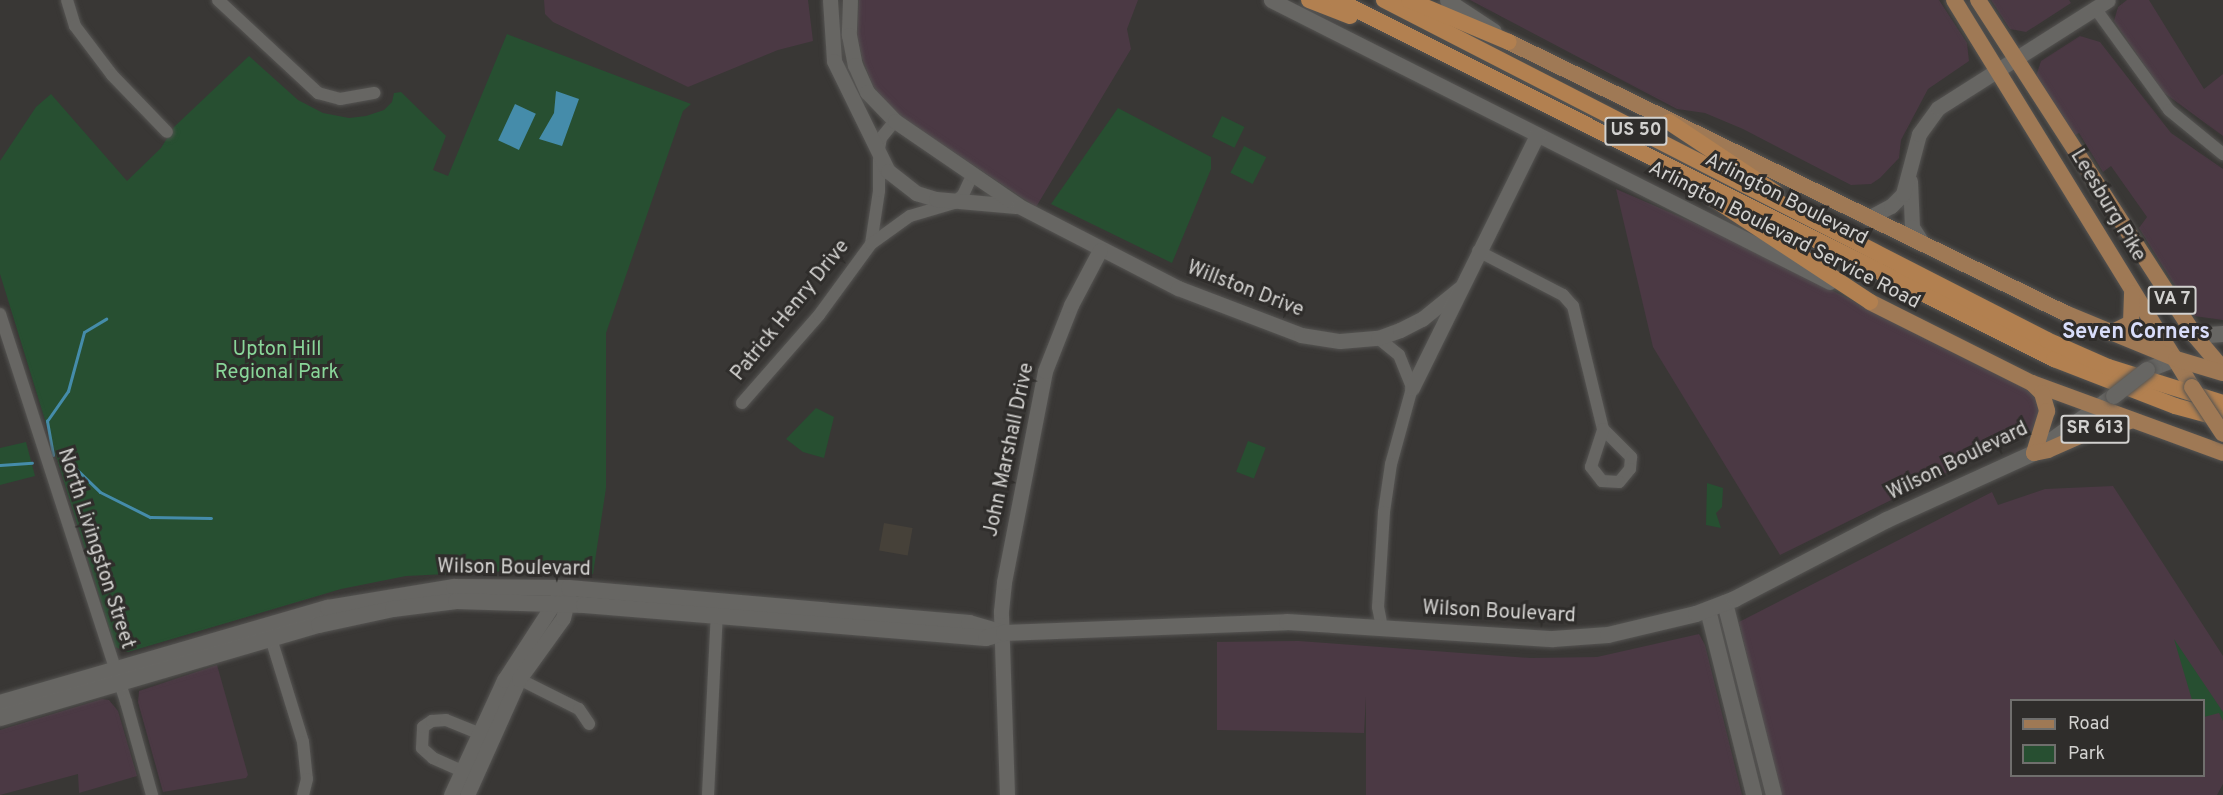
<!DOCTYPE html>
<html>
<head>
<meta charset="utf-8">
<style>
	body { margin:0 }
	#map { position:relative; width:2223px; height:795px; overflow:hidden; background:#393735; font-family:Overpass,sans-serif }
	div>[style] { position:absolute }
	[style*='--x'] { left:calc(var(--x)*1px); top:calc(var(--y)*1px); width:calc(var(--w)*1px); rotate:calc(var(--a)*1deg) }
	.commercial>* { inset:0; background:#4b3944 }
	.built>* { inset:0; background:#464139; transform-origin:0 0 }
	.green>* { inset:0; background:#274f31; transform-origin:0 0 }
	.water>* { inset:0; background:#458caa; transform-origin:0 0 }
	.stream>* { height:3px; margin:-1.5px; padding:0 1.5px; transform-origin:1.5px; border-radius:1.5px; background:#458caa }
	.roads { filter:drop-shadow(0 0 2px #555452) drop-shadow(0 0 2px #555452) }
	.minor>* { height:12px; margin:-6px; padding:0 6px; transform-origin:6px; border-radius:6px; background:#676663 }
	.tertiary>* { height:15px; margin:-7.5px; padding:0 7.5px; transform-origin:7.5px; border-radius:7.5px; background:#676663 }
	.secondary>* { height:16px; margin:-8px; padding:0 8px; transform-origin:8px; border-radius:8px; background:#676663 }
	.primary>* { height:16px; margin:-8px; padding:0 8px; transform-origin:8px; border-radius:8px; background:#9f7955 }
	.trunk>* { height:16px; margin:-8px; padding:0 8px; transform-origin:8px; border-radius:8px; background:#b28050 }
	.bridges { filter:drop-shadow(0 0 2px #555452) drop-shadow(0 0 2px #555452) }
	.secondary-bridge>* { height:16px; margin:-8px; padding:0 8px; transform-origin:8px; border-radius:8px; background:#676663 }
	.primary-bridge>* { height:16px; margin:-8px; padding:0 8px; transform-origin:8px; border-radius:8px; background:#9f7955 }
	span { translate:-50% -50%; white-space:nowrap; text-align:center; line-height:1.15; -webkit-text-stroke:6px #2f2d2b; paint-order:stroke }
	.shield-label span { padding:2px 4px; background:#2f2d2b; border:2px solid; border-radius:4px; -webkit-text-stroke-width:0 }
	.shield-label { font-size:18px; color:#d2d1cf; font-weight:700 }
	.street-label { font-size:20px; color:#d2d1cf }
	.park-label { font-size:20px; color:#89d699 }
	.quarter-label { font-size:22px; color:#d8ddfa; font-weight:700 }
	.legend { position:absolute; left:2010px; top:699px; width:195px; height:78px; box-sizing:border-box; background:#2f2d2b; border:2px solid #706f6d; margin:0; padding:8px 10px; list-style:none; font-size:18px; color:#d2d1cf }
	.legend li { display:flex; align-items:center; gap:12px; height:30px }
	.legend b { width:30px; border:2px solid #706f6d }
</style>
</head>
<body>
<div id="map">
	<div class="commercial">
		<div style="clip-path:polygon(544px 0,808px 0,813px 41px,778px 50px,688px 87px,553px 22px,545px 14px)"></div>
		<div style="clip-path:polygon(859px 0,1138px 0,1127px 29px,1131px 49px,1036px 207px,895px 113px,873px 86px,862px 58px,857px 34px)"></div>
		<div style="clip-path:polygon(1470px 0,1939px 0,1967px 43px,1969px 61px,1928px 89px,1901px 140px,1899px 158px,1880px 178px,1871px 184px,1851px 185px,1743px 129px,1705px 113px,1677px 109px)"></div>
		<div style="clip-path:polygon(1991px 0,2069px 0,2071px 3px,2026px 32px,2010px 29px)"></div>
		<div style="clip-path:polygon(2127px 0,2149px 0,2204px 89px,2223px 74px,2223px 136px,2163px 92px,2114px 21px,2118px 7px)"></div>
		<div style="clip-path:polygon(2080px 36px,2100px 42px,2171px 133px,2223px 169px,2223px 320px,2194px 316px,2139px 228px,2147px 217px,2111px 166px,2103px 172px,2079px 133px,2073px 136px,2036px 76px,2041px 61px)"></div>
		<div style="clip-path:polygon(1616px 189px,1713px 231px,2032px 390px,2042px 409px,2033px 430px,1780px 555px,1653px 347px)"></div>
		<div style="clip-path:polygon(evenodd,2113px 486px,2223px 656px,2223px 784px,2217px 795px,1780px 795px,1739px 622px,1992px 492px,1998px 505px,2045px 489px,2113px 486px,2012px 700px,2204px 700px,2204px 776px,2012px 776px,2012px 700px)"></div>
		<div style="clip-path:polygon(1699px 634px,1705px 645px,1742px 795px,1366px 795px,1366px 696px,1364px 733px,1217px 730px,1217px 642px,1299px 641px,1531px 658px,1597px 657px)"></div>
		<div style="clip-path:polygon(217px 665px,248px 775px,246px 778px,163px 792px,138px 702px,139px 691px)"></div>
		<div style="clip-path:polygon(102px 699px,109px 700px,118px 711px,137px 776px,79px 793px,78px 774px,0 795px,0 730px)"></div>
	</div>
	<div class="built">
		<div style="left:884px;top:523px;width:29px;height:28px;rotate:10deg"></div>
	</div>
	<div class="green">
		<div style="clip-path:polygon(507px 34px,691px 104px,683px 111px,606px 333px,606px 488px,593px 574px,528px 570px,406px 576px,341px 589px,128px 652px,115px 647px,0 274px,0 161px,36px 107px,51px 94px,127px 181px,161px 148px,174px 127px,249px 56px,298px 100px,323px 113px,349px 118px,366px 116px,384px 110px,392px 102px,394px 93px,401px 92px,446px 136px,433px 170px,448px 176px)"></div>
		<div style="clip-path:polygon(1118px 108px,1211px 157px,1211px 169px,1172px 263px,1051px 204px)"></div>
		<div style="left:1222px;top:116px;width:25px;height:23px;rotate:26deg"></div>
		<div style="left:1244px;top:146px;width:25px;height:30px;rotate:27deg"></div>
		<div style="clip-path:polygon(816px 408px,834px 417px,824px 458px,803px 452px,786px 439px)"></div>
		<div style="left:1248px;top:441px;width:19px;height:33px;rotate:21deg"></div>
		<div style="clip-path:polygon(26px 442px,35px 476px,0 485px,0 448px)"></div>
		<div style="clip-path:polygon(1707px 483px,1723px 488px,1722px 507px,1716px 513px,1721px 528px,1706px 525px)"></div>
		<div style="clip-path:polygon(2174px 639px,2223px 712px,2223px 721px,2219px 713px,2204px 717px,2204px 700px,2192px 700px)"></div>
	</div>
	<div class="water">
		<div style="clip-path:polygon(556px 91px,579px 99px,562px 146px,539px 139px,554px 113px)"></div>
		<div style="left:515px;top:104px;width:23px;height:40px;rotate:25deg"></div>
	</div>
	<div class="stream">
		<div style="--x:53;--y:455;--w:35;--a:-100"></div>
		<div style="--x:47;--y:421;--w:37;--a:-55"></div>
		<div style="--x:68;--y:391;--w:61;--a:-74.8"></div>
		<div style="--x:84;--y:332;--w:26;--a:-31"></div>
		<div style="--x:69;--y:462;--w:43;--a:44.1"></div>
		<div style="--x:100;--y:492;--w:56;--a:26.6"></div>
		<div style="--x:150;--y:517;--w:61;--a:0.9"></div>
		<div style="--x:0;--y:465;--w:32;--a:-4"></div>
	</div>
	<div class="roads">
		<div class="minor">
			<div style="--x:67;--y:0;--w:27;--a:73"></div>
			<div style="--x:75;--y:26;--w:61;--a:52.9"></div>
			<div style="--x:112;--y:75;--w:79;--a:46"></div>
			<div style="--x:218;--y:0;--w:137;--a:42.9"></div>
			<div style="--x:318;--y:93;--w:23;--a:15"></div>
			<div style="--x:340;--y:99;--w:35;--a:-10"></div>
			<div style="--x:2095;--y:8;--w:126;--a:54"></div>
			<div style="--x:2169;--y:110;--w:70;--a:39.2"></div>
			<div style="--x:879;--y:149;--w:11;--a:-80"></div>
			<div style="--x:881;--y:138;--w:22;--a:-51"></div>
			<div style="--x:871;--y:244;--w:54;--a:-81.4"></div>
			<div style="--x:879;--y:191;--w:32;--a:-90"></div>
			<div style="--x:1478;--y:251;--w:96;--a:27.4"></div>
			<div style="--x:1563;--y:295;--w:15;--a:48"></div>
			<div style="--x:1573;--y:306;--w:127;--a:76.3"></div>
			<div style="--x:1603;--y:429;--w:40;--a:45"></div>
			<div style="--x:1631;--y:457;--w:12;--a:95"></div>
			<div style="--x:1630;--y:469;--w:17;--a:130"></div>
			<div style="--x:1619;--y:482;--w:17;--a:-177"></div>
			<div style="--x:1602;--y:481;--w:18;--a:-128"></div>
			<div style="--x:1591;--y:467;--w:40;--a:-72"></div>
			<div style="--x:0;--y:314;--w:408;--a:72"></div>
			<div style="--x:126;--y:702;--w:97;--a:74.4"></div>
			<div style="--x:1378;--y:338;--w:27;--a:39"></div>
			<div style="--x:1399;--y:355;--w:35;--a:68"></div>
			<div style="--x:1412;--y:388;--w:79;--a:105.4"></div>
			<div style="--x:1391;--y:464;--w:49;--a:98.3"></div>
			<div style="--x:1384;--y:512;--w:95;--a:93.6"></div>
			<div style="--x:1378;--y:607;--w:20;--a:79"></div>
			<div style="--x:742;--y:403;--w:117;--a:-48.8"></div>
			<div style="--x:819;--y:315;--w:88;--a:-53.8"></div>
			<div style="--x:871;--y:244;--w:48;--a:-35.7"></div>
			<div style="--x:910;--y:216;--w:46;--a:-16.5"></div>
			<div style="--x:954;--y:203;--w:12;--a:-42"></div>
			<div style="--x:963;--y:195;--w:21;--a:-65"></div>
			<div style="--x:269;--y:632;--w:115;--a:72.8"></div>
			<div style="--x:303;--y:742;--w:37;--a:84"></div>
			<div style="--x:307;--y:779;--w:16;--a:104"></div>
			<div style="--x:511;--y:675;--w:76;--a:26.6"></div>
			<div style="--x:579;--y:709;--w:18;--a:56"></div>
			<div style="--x:462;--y:771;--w:32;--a:-156"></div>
			<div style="--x:433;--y:758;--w:15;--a:-138"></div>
			<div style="--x:422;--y:748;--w:21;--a:-87"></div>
			<div style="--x:423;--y:727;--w:11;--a:-34"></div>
			<div style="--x:432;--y:721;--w:14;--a:-4"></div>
			<div style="--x:446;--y:720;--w:35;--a:22"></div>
			<div style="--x:708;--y:795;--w:186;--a:-87.2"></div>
		</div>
		<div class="tertiary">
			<div style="--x:830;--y:0;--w:61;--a:86.2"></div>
			<div style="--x:834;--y:61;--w:123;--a:63.9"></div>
			<div style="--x:888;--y:171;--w:36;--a:38"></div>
			<div style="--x:916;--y:193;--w:21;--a:17"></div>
			<div style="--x:936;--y:199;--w:80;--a:5"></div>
			<div style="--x:850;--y:0;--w:35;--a:92"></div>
			<div style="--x:849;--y:35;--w:31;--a:79"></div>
			<div style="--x:855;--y:65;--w:30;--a:66"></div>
			<div style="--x:867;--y:92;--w:40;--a:46"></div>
			<div style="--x:895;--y:121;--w:150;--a:34.4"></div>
			<div style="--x:1019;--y:206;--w:179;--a:27.3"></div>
			<div style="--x:1178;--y:288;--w:132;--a:20.9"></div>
			<div style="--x:1301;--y:335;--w:39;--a:9"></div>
			<div style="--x:1340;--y:341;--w:38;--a:-5"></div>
			<div style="--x:1378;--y:338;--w:23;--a:-20"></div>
			<div style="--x:1400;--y:330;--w:25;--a:-27"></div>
			<div style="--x:1422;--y:319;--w:48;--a:-39"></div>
			<div style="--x:1271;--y:0;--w:626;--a:26.77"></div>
			<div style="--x:1447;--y:0;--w:56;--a:33.4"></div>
			<div style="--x:1910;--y:181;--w:46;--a:87.5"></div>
			<div style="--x:1912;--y:227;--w:20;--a:57"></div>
			<div style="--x:1868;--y:218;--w:26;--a:-28"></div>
			<div style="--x:1891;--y:206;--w:17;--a:-45"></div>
			<div style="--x:1903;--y:194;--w:62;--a:-75.1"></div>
			<div style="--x:1919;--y:134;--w:32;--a:-54"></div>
			<div style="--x:1938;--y:108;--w:201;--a:-32.4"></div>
			<div style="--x:1412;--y:388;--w:282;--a:-63.7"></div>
			<div style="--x:451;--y:795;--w:127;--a:-65.3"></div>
			<div style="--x:504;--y:680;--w:98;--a:-57.1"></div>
			<div style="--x:467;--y:795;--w:127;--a:-65.9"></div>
			<div style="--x:519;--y:679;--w:75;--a:-54.2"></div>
			<div style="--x:563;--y:618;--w:25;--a:-76"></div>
			<div style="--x:1007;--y:795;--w:184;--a:-91.9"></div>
			<div style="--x:1001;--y:611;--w:29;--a:-84"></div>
			<div style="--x:1004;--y:582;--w:215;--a:-79"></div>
			<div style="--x:1045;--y:371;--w:71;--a:-68.5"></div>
			<div style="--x:1071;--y:305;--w:62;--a:-62.2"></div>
		</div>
		<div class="secondary">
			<div style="--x:2195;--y:336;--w:28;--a:-4"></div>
			<div style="--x:2147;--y:370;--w:31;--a:-21"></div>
			<div style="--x:1725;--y:603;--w:198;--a:75.7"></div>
			<div style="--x:1708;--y:610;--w:191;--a:76"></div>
			<div style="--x:0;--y:703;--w:341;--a:-16.2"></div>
			<div style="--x:328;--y:608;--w:128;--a:-9.5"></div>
			<div style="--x:454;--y:587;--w:115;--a:0.5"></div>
			<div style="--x:569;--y:588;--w:402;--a:5"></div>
			<div style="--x:969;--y:623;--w:36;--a:16"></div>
			<div style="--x:0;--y:718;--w:332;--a:-16.3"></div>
			<div style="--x:319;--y:625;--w:76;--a:-12.2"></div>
			<div style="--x:393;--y:609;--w:64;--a:-7.2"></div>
			<div style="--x:456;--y:601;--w:128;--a:1.8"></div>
			<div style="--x:584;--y:605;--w:403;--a:4.7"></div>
			<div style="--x:986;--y:638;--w:19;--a:-16"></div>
			<div style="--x:1004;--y:633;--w:283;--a:-2.2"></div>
			<div style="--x:1287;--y:622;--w:267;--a:3.7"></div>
			<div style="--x:1553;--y:639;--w:55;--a:-4.2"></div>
			<div style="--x:1608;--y:635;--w:90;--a:-13.4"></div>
			<div style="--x:1696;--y:614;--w:42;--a:-21"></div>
			<div style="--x:1735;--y:599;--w:171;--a:-27.5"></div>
			<div style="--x:1887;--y:520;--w:162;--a:-24.5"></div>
			<div style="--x:2034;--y:453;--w:98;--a:-35.5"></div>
		</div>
		<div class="primary">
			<div style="--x:1954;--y:0;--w:454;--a:58.4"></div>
			<div style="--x:1978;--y:0;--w:400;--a:57.1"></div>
			<div style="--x:2195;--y:336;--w:43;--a:49.7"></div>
			<div style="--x:1509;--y:42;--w:621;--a:25.99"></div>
			<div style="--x:2067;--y:314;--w:118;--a:22.4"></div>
			<div style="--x:2176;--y:359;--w:49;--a:16.6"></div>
			<div style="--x:1870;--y:302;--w:181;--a:26.6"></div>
			<div style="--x:2032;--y:383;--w:203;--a:20.1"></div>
			<div style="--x:2111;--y:333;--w:22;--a:-27"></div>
			<div style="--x:2131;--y:323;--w:30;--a:-88"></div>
			<div style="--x:2032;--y:383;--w:14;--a:45"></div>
			<div style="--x:2042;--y:393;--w:19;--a:74"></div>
			<div style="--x:2047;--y:411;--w:44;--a:107.2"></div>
			<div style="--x:2034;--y:453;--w:14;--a:-12"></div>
			<div style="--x:2048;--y:450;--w:64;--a:-23.8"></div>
			<div style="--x:2107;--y:424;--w:23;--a:-7"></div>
		</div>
		<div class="trunk">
			<div style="--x:1309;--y:0;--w:44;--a:21.3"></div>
			<div style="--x:1337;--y:0;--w:802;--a:26.6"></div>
			<div style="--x:2054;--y:359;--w:130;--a:21.2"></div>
			<div style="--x:2175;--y:406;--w:50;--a:15.2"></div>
			<div style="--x:1384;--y:0;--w:745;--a:27.15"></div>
			<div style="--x:2047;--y:340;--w:67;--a:23.9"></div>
			<div style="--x:2108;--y:367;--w:121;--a:17.4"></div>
			<div style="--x:1409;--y:0;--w:108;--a:22.8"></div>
			<div style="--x:1669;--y:122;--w:128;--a:33.6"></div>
			<div style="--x:1714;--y:199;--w:187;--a:33.4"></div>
		</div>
	</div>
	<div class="bridges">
		<div class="secondary-bridge">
			<div style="--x:2114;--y:396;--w:42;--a:-38.2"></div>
		</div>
		<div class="primary-bridge">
			<div style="--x:2192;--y:387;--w:56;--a:56.6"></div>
		</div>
	</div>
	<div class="shield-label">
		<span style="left:1636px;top:131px">US 50</span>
		<span style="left:2172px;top:300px">VA 7</span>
		<span style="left:2095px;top:429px">SR 613</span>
	</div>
	<div class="street-label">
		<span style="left:1786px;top:200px;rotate:27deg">Arlington Boulevard</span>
		<span style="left:2107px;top:206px;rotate:59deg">Leesburg Pike</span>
		<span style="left:1784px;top:236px;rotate:27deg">Arlington Boulevard Service Road</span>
		<span style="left:1245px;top:290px;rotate:21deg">Willston Drive</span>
		<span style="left:791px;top:311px;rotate:-51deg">Patrick Henry Drive</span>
		<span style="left:1010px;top:450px;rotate:-78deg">John Marshall Drive</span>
		<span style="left:1958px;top:462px;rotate:-26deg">Wilson Boulevard</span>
		<span style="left:95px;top:549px;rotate:72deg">North Livingston Street</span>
		<span style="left:514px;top:569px;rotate:1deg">Wilson Boulevard</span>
		<span style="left:1499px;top:613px;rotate:3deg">Wilson Boulevard</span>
	</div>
	<div class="park-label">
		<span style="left:277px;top:362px">Upton Hill<br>Regional Park</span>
	</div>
	<div class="quarter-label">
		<span style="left:2136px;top:333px">Seven Corners</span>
	</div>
	<ul class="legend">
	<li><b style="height:8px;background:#9f7955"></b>Road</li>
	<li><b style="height:16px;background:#274f31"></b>Park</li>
	</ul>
</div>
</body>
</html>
